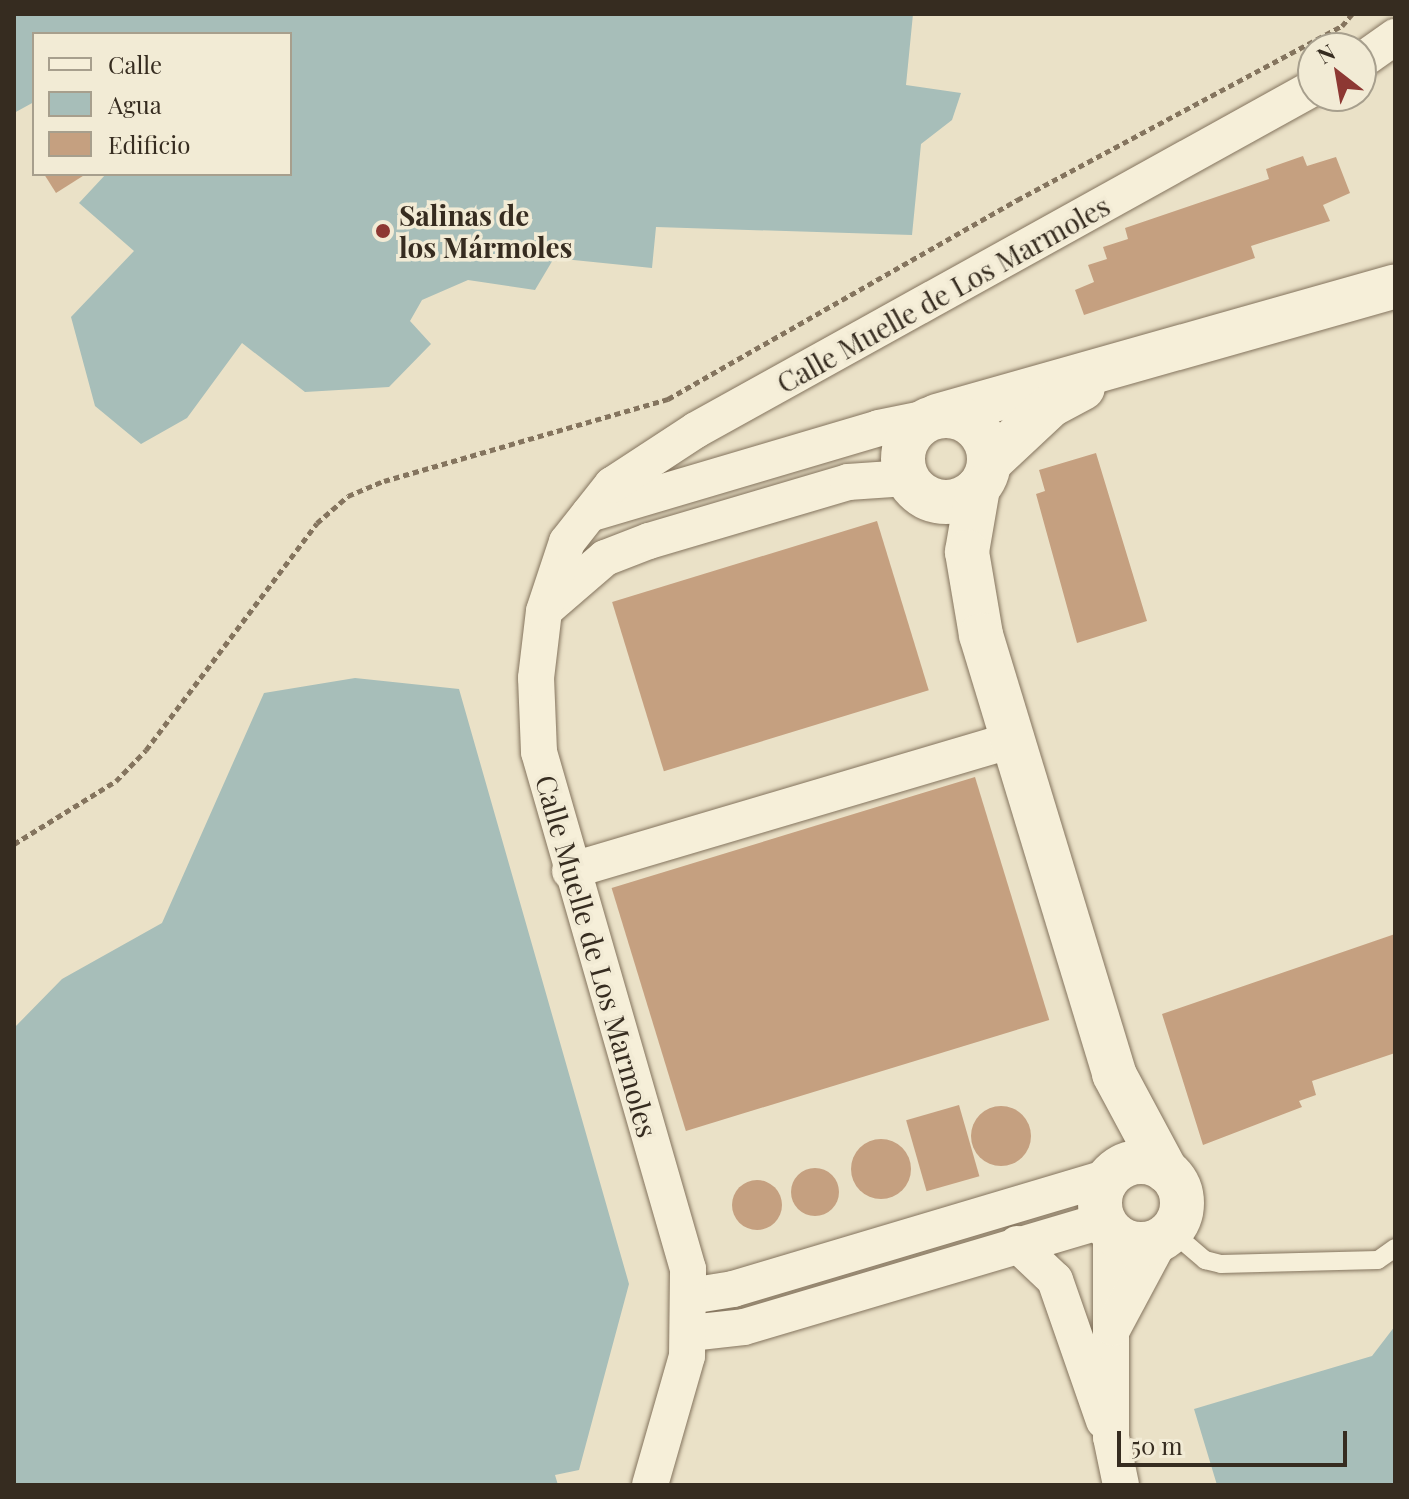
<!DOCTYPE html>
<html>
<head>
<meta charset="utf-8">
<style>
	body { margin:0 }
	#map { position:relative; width:1409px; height:1499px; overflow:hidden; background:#eae1c7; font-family:"Playfair Display",serif }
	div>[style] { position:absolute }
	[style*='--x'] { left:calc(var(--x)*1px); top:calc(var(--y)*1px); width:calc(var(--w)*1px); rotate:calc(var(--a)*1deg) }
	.water>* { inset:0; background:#a7beb9 }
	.building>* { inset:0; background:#c5a080; transform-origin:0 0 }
	.round { border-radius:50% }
	.path>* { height:5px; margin-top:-2.5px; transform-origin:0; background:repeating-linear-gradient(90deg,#84745e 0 6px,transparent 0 10px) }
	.roads { filter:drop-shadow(0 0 2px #84745e) drop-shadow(0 0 2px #84745e) }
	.lane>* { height:18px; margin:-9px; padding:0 9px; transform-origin:9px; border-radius:9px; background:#f6efd9 }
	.street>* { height:36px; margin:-18px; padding:0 18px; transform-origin:18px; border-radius:18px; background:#f6efd9 }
	.secondary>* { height:44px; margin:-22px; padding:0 22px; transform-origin:22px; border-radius:22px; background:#f6efd9 }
	.secondary>.ring { margin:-22px; padding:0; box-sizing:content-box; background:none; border:44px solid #f6efd9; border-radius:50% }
	.dots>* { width:22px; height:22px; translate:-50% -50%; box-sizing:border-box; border:4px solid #f2ebd5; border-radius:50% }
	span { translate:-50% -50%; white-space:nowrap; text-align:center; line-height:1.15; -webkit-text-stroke:7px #f2ebd5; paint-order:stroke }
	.poi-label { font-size:28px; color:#362c20; font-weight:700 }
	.left { translate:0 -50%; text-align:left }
	.street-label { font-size:28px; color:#362c20 }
	.frame { position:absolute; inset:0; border:16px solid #362c20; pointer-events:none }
	.legend { position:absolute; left:32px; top:32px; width:260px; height:144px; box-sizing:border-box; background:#f2ebd5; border:2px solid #a79f8d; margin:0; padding:10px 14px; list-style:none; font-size:24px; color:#362c20 }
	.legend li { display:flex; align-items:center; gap:16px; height:40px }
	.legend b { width:40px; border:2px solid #a79f8d }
	.north { position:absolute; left:1297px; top:32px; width:80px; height:80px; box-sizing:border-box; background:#f2ebd5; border:2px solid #a79f8d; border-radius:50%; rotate:329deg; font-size:22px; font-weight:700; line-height:32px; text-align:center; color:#362c20 }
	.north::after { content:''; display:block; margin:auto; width:28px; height:36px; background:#8d3833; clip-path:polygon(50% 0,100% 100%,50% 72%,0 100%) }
	.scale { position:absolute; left:1117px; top:1431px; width:230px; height:36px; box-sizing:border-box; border:4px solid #362c20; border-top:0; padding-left:10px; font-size:24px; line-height:28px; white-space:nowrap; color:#362c20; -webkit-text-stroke:6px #f2ebd5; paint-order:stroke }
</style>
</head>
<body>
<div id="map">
	<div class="water">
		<div style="clip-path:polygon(14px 14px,913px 14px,906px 85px,961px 93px,952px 120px,921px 144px,912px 235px,656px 227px,652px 268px,554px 258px,535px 290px,468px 280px,422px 300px,410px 321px,431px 344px,389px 387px,305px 392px,242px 343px,187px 418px,141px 444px,95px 406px,71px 317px,134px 251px,79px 203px,106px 174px,290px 174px,290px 34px,34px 34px,34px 102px,14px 113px)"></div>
		<div style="clip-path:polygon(355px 678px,459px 689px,629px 1284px,579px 1470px,555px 1475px,558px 1485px,14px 1485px,14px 1028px,62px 979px,162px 923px,264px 693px)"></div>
		<div style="clip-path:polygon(1395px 1326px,1395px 1485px,1217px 1485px,1194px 1409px,1372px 1356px)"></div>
	</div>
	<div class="building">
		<div style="clip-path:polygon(1303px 156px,1307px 166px,1336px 157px,1350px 193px,1323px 205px,1330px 221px,1251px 246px,1255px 258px,1084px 315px,1075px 290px,1094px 282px,1088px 265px,1107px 259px,1103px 247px,1128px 239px,1125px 228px,1269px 179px,1266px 169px)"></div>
		<div style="clip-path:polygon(44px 174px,86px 174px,56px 193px)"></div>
		<div style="clip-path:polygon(1096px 453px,1147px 621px,1077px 643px,1036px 494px,1045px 491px,1039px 470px)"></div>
		<div style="left:877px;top:521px;width:177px;height:277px;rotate:73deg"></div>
		<div style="left:975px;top:777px;width:254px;height:380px;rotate:73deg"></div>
		<div style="clip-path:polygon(1395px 934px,1395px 1053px,1312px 1081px,1316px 1095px,1299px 1101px,1302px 1107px,1203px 1145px,1162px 1014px)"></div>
		<div style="left:959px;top:1105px;width:74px;height:55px;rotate:74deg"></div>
		<div class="round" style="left:971px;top:1106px;width:60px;height:60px"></div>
		<div class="round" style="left:851px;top:1139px;width:60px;height:60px"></div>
		<div class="round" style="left:791px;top:1168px;width:48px;height:48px"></div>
		<div class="round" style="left:732px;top:1180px;width:50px;height:50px"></div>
	</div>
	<div class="path">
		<div style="--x:14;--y:844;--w:120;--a:-31.7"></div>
		<div style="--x:116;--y:781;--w:43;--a:-45.9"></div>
		<div style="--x:146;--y:750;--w:284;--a:-53"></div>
		<div style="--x:317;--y:523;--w:41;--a:-41.1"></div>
		<div style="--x:348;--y:496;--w:39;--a:-23"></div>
		<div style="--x:384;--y:481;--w:296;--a:-16.1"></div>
		<div style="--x:668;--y:399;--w:402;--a:-29.7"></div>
		<div style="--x:1017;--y:200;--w:369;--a:-28.2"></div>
		<div style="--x:1342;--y:26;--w:16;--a:-50"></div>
	</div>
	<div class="roads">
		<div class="lane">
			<div style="--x:1171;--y:1231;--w:45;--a:40.5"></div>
			<div style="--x:1205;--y:1260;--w:16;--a:14"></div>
			<div style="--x:1221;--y:1264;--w:157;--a:-1.5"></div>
			<div style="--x:1378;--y:1260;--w:21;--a:-35"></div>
		</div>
		<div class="street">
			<div style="--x:1361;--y:61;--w:42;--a:-35.2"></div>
			<div style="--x:589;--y:514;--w:302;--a:-16.5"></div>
			<div style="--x:879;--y:428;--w:59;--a:-11.7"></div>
			<div style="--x:548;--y:607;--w:75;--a:-40.7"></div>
			<div style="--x:605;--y:558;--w:47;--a:-21.1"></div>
			<div style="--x:649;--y:541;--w:208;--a:-16.5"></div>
			<div style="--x:848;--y:482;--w:59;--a:-3.9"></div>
			<div style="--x:570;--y:871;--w:461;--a:-16.5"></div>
			<div style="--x:1111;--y:1232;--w:205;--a:90"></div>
			<div style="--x:1111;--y:1437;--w:49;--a:78.2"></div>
			<div style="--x:1017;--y:1244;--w:52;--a:43.5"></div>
			<div style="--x:1055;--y:1280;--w:149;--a:70.8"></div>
			<div style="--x:690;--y:1296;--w:44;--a:-9.2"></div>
			<div style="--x:733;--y:1289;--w:392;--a:-16.6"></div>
			<div style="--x:1113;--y:1328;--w:100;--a:-61.9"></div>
			<div style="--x:690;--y:1333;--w:54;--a:-6.3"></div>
			<div style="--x:744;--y:1327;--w:374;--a:-16.5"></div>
			<div style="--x:650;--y:1485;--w:134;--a:-74"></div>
			<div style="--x:687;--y:1356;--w:87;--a:-89.3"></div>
			<div style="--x:688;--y:1269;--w:538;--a:-106.08"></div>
			<div style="--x:539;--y:752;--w:74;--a:-92.3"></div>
			<div style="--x:536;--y:678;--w:67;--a:-83.2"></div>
			<div style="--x:544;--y:611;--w:73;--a:-71.6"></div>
			<div style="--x:567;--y:542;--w:73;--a:-51.7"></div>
			<div style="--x:612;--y:485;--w:100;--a:-33.2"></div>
			<div style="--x:696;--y:430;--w:705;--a:-29"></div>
		</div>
		<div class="secondary">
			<div style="--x:937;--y:416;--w:476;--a:-15.8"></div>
			<div class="ring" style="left:903px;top:416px;width:42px;height:42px"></div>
			<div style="--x:989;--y:463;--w:85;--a:-43.1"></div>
			<div style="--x:1051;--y:405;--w:36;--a:-28"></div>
			<div style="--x:978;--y:488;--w:65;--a:99.8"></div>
			<div style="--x:967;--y:552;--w:84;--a:80.4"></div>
			<div style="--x:981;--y:635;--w:459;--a:73.1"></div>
			<div style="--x:1114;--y:1074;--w:110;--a:61.8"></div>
			<div class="ring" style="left:1100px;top:1162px;width:38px;height:38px"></div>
		</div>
	</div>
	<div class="dots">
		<div style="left:383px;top:231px;background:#8d3833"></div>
	</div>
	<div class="poi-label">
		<span class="left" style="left:399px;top:231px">Salinas de<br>los Mármoles</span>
	</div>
	<div class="street-label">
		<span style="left:943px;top:294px;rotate:-29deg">Calle Muelle de Los Marmoles</span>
		<span style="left:597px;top:956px;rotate:74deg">Calle Muelle de Los Marmoles</span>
	</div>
	<div class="frame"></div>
	<ul class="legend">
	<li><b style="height:10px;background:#f6efd9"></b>Calle</li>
	<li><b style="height:22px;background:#a7beb9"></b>Agua</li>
	<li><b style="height:22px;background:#c5a080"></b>Edificio</li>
	</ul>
	<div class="north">N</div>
	<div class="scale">50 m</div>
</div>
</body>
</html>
